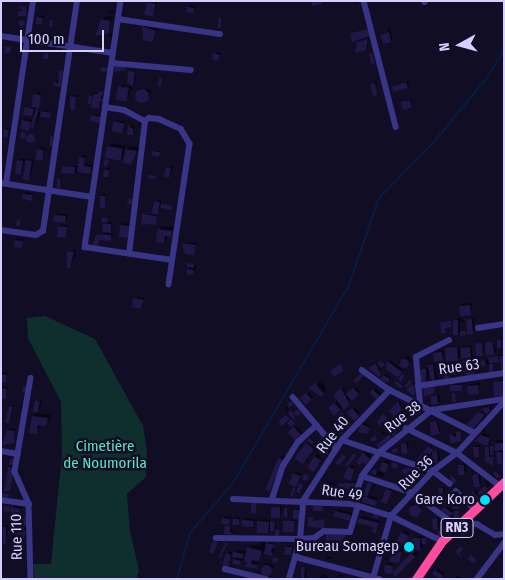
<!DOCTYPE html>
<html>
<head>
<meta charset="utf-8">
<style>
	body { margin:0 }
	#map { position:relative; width:505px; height:580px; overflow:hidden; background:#110d24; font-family:"Fira Sans Condensed",sans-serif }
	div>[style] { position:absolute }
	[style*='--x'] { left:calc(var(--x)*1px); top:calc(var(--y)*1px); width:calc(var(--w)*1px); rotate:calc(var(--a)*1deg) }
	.green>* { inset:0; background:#0f2f2e }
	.shadow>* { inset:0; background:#0007; transform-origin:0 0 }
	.round { border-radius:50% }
	.stream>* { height:2px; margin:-1px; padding:0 1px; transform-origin:1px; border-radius:1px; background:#061c43 }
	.building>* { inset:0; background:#211746; transform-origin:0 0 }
	.minor>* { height:5.5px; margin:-2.75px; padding:0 2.75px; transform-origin:2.75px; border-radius:2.75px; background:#383486 }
	.highway>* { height:9px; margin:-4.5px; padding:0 4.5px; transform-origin:4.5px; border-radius:4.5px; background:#ff4ba0 }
	.dots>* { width:14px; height:14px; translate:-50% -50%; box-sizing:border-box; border:2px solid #110d24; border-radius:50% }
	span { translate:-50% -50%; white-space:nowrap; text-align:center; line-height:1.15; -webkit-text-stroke:5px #110d24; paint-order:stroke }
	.shield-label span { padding:1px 4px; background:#110d24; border:1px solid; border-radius:4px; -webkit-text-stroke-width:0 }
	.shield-label { font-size:14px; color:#d5d0ff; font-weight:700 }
	.street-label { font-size:15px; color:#d5d0ff }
	.park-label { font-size:15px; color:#54e7c3 }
	.poi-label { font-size:15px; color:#d5d0ff }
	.right { translate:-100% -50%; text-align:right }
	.frame { position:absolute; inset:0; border:2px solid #d5d0ff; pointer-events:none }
	.north { position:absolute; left:435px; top:20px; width:50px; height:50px; -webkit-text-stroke:4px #110d24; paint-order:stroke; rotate:263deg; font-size:14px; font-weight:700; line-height:20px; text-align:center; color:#d5d0ff }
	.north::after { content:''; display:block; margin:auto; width:18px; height:22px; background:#d5d0ff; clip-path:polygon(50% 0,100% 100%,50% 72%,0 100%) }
	.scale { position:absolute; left:20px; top:30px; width:84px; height:22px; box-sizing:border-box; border:2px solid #d5d0ff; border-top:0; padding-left:6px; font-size:15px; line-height:18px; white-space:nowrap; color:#d5d0ff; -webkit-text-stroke:4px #110d24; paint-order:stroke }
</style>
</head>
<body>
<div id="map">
	<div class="green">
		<div style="clip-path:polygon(45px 316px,95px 339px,143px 426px,147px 452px,146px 477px,127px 494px,130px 531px,139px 571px,136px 579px,35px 579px,33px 564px,51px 564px,62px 455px,61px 402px,28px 338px,27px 318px)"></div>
	</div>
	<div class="shadow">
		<div style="clip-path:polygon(149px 1px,158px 2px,154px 15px,148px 3px)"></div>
		<div style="clip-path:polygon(353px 1px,358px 1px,358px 2px,354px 5px)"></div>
		<div style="clip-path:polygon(190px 5px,196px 6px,193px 12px,188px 8px)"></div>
		<div style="clip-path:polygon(115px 11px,114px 13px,109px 13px,110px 11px)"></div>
		<div style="clip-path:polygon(40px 15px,45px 16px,42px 24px,38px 17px)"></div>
		<div style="clip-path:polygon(106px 16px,113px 17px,107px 33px,102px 20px)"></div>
		<div style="clip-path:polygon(20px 20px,25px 21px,25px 23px,20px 23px)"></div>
		<div style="clip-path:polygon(147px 23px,159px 27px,151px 40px,144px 27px)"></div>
		<div style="clip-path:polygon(389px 26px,393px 39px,391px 41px,382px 35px,387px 32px)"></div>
		<div style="clip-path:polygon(370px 28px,369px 35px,351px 34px,353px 32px)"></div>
		<div style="clip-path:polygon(110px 33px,113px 34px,112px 37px,109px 37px)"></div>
		<div style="clip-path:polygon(369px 38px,368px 47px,356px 51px,358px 42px)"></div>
		<div style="clip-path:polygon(217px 52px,221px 53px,218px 60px,215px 54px)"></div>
		<div style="clip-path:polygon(65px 69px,63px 83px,61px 86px,55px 83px)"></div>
		<div style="clip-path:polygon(136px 71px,135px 83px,126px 101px,119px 87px,125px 84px,124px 90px,127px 88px,131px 84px,129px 74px)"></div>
		<div style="clip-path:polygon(409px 81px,408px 87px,393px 87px,395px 85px)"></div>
		<div style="clip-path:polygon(374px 82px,377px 82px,376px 94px,372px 85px)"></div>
		<div style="clip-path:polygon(139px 88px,151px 90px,150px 96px,136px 97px)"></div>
		<div style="clip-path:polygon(37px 92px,42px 93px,34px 112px,39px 108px,40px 114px,44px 110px,50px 111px,50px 117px,40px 115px,36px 127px,37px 110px,32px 115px,26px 108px,33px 107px)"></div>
		<div class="round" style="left:91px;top:92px;width:12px;height:12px"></div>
		<div style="clip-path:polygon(73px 95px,78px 95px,74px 109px,70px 108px)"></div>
		<div style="clip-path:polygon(412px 99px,412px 106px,402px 103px,404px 101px)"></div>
		<div style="clip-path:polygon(95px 114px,102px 115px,99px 122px,92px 116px)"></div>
		<div style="clip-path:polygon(25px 119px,32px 120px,29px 129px,23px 121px)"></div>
		<div style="clip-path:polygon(117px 120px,126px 122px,123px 132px,115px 122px)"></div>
		<div style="clip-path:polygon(138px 123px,140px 123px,139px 128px,137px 127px)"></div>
		<div style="clip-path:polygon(131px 124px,135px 127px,132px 134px,128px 134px)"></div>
		<div style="clip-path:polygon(7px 128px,11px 128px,8px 137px,5px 130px)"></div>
		<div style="clip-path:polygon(26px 132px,25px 137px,28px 134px,36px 137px,27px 140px,28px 134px,24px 137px,22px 133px)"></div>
		<div style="clip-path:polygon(112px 143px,126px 146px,125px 150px,130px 146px,140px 148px,131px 163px,125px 154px,121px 159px,110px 157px,108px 165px,108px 147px)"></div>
		<div style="clip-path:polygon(40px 147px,46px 148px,42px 160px,38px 149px)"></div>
		<div style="clip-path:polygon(156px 150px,161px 151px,159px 156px,154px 152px)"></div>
		<div style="clip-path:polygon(82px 155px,86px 156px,85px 164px,93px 165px,90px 172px,74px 173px,63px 166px,79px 166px)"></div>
		<div style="clip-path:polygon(20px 159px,25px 159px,21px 174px,18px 161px)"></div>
		<div style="clip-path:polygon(29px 159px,34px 159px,30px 179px,27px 161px)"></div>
		<div style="clip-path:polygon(169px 166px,173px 166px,170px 176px,167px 168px)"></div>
		<div style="clip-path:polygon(107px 168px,110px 168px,108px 176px,105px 170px)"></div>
		<div style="clip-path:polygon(26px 192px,35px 194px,34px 197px,32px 199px,24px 194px)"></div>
		<div style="clip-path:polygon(103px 194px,106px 194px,103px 207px,101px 196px)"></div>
		<div style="clip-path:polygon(158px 199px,161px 200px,160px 207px,173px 206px,160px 207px,155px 224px,143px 215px,154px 214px)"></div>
		<div style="clip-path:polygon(57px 213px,68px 214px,67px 220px,65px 222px,55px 215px)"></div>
		<div style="clip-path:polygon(103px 218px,113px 223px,109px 233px,113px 234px,112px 238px,100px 239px,98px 244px,98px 235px,104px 233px,107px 221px)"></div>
		<div style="clip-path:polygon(123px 223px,131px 224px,130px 235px,121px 225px)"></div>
		<div style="clip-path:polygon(62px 224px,68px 225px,65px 237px,59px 226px)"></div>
		<div style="clip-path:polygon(162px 226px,175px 227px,164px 242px,159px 230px)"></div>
		<div style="clip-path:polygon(18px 238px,24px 239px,21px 247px,16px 240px)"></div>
		<div style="clip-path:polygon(187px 242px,197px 243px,194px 254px,185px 244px)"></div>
		<div style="clip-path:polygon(71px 250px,76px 250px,76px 256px,69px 267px)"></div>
		<div class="round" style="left:188px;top:264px;width:8px;height:8px"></div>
		<div style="clip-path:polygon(136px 297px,145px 298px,142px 305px,134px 299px)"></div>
		<div style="clip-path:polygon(472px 303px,471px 314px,460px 306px,462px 304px)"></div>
		<div style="clip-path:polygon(460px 318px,465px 321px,460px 322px,460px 331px,468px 330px,471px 318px,474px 318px,475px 330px,458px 334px,455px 322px,447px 326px,445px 331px,443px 321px,453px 322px)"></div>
		<div style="clip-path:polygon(494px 341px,496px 351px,494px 353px,486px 344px)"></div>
		<div style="clip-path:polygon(483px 342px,484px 352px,482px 354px,476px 345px)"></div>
		<div style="clip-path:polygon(evenodd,460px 344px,449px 349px,471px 345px,473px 357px,477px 356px,477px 362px,500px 355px,504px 356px,504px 360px,478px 366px,475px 374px,467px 375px,464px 361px,467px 358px,462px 355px,455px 362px,461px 361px,462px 370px,451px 373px,449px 379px,443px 364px,448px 362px,447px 348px,460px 344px,450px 360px,456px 360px,450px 365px,450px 360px)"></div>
		<div style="clip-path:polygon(444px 350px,443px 360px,434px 353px,436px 351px)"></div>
		<div style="clip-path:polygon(409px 355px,411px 362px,402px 366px,399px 362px)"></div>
		<div style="clip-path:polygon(382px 360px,385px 364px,380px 367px,381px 374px,372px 366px)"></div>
		<div style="clip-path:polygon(390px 360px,403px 370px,399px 374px,387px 363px)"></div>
		<div style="clip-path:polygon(435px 363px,437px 378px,435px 381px,432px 372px,429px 373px,427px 381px,422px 370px)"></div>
		<div style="clip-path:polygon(1px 372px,8px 373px,6px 381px,1px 380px)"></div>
		<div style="clip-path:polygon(386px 374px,391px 377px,388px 382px,384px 376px)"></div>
		<div style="clip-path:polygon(504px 378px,504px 395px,495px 382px)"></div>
		<div style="clip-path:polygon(323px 380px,326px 391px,321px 395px,311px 388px)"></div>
		<div style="clip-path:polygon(463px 383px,462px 390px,452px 386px,454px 384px)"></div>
		<div style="clip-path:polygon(480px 383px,479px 392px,468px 386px,470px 384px)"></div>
		<div style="clip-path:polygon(3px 386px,9px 387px,5px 398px,1px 397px)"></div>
		<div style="clip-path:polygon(344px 387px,346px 396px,356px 387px,360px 392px,334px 414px,329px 408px,339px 400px,335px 395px)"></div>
		<div style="clip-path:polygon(376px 388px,382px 395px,377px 400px,371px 392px)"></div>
		<div style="clip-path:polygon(309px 392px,313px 397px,306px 404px,301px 399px)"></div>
		<div style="clip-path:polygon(439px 394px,440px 401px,438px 403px,432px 396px)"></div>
		<div style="clip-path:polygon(38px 399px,42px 400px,40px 410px,37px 413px,51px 415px,50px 421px,41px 424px,36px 433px,33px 416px,37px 412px)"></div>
		<div style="clip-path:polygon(400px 400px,403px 407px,394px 415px,391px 411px)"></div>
		<div style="clip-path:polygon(293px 401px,294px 403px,287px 411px,285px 408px)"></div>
		<div style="clip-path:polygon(414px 403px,421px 408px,415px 414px,408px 409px)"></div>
		<div style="clip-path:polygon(12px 405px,14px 405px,10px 422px,10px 407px)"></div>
		<div style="clip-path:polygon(19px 406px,19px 405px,24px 406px,23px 409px)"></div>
		<div style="left:486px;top:406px;width:6px;height:25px;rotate:18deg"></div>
		<div style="clip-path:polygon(355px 407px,360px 413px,354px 419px,349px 413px)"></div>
		<div style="clip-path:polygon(437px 420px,440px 428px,440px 433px,431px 422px)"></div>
		<div style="clip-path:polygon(394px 421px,400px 426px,379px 447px,392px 433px,387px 429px)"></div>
		<div style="clip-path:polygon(364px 423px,371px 426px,367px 433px,362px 425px)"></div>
		<div style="left:296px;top:426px;width:8px;height:10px;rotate:45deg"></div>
		<div style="clip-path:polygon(10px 428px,16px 429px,14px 442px,8px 430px)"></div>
		<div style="clip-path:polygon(462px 430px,461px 440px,450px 434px,457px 434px)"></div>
		<div style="clip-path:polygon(380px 432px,381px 431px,386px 433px,385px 435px)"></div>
		<div style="clip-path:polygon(483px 433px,491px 436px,487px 444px,481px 435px)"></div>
		<div style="clip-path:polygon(312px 438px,317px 445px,304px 463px,307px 444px)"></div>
		<div style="clip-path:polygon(497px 439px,504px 441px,502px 463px,497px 453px,501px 449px,496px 444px)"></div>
		<div style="clip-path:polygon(408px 441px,409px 450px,407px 452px,402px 444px)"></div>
		<div style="clip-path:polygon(431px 445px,433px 448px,426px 454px,429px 457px,419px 461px,417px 459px)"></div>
		<div style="clip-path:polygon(476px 445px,480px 445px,479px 456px,474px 447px)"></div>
		<div style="clip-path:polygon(489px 445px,494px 446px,494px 453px,491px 454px,492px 465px,491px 458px,488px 460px)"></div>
		<div style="clip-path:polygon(439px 450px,440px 460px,438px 462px,433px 452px)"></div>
		<div style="clip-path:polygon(366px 452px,371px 456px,368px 461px,358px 462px)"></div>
		<div style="clip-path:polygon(317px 454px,322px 458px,315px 469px,308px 468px)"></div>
		<div style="clip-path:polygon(283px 455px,286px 456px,270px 491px,279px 459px)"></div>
		<div style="clip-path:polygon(11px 459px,15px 459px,11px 491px,9px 468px)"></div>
		<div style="clip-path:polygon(385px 460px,391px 462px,386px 472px,383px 462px)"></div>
		<div style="clip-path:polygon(466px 463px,467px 471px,460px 474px,459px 466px)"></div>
		<div style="clip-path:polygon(352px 465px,355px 467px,351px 480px,345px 478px)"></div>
		<div style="clip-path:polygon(413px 467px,414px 470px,423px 470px,414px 471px,412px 480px,403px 470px)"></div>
		<div style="clip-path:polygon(379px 471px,385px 474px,383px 477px,372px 473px)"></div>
		<div style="clip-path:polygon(296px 472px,301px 474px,296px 485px,294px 474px)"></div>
		<div style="clip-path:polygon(480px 473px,481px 483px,479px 485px,474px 476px)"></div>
		<div style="clip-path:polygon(488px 479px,489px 486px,474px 501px,469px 495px,475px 490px,479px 494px,488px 485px,486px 481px)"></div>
		<div style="clip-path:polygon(328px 481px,336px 484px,331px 495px,326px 484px)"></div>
		<div style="clip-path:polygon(358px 481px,354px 493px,353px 488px,340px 484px)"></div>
		<div style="clip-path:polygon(371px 481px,375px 482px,369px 495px,378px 498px,375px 505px,365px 497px)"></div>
		<div style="clip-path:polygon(445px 486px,445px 492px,443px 494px,439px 488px)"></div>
		<div style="clip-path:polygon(390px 487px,393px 489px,386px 503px,387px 490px)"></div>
		<div style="clip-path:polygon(447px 496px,452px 501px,444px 505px,441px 502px)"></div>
		<div style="clip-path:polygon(456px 498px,460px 498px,458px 508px,454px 500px)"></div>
		<div style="clip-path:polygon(412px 504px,422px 504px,420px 516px,412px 516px)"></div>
		<div style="clip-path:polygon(14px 506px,22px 507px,18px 517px,12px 508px)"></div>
		<div style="clip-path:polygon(275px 506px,282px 506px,280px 517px,273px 508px)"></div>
		<div style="clip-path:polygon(447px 506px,454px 511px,449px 516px,443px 510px)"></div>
		<div style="clip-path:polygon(297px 508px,300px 508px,300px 515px,295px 518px,293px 531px,284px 522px,295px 520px)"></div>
		<div style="clip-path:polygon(338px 509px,353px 513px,352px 517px,350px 519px,336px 511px)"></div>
		<div style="clip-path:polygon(225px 516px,232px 517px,229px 524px,235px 534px,225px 533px,229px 524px,223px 518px)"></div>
		<div style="clip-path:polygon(362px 516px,380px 521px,378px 530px,376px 532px,375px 527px,359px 522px)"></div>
		<div style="clip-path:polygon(236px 517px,241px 517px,238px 524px,234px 519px)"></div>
		<div style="clip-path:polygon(439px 517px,440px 526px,438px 528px,433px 519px)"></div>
		<div style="clip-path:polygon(245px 518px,255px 519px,255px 524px,253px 526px,243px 520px)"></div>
		<div style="clip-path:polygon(260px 519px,270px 520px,270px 524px,276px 520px,276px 527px,267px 532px,258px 522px)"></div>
		<div style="clip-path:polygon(8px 525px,6px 541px,4px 543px,4px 527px)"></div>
		<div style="clip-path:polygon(18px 528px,27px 529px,24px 538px,16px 530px)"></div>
		<div style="clip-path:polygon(404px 530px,410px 533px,406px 541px,398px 540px)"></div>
		<div class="round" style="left:414.5px;top:535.5px;width:11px;height:11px"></div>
		<div style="clip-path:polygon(261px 541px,265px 541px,265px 549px,269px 542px,274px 543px,274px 553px,263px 553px,257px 568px,245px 565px,247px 553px,240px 564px,235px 560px,237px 550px,247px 552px,252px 545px,260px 546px)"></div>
		<div style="clip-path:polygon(288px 545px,293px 546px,290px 554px,286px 547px)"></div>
		<div style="clip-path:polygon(395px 548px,410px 551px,403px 550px,401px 559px,393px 561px,390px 574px,385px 570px)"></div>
		<div style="left:416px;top:551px;width:3px;height:32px;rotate:45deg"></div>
		<div style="clip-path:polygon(229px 552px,233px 552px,227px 566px,227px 554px)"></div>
		<div style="clip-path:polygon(327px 556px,332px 557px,331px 559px,326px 559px)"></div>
		<div style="clip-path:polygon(266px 562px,274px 566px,271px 574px,261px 572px)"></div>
		<div style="clip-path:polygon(306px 565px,306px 579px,302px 579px,302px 567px)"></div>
		<div style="clip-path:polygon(438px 568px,445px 573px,440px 579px,434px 574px)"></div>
		<div style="clip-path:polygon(322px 574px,329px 576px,328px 579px,318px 579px)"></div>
		<div style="clip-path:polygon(340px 574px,344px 576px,344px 577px,338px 577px)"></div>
		<div style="clip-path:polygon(458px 575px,462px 579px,454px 579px)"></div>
	</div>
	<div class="stream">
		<div style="--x:177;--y:579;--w:48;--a:-74.2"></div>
		<div style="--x:190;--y:533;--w:66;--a:-49.3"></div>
		<div style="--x:233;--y:483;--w:229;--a:-59.6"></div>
		<div style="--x:349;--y:285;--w:92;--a:-71"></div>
		<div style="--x:379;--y:198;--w:77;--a:-45.5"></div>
		<div style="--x:433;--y:143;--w:83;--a:-50.4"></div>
		<div style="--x:486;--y:79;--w:34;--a:-58"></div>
	</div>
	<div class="building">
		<div style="clip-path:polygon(311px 1px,322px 1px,322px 4px,312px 6px)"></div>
		<div style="left:147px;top:2px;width:9px;height:13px;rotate:13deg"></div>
		<div style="clip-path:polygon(18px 6px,26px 7px,26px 16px,18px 16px,18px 11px,23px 11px)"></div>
		<div style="clip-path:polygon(187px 7px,194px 8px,194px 13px,186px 12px)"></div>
		<div style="left:37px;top:17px;width:6px;height:7px;rotate:9deg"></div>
		<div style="left:218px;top:18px;width:3px;height:10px"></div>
		<div style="clip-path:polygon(101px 19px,110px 21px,108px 34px,95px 36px)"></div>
		<div style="clip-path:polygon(49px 20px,53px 21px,52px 27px,49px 27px)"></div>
		<div class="round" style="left:19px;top:20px;width:6px;height:6px"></div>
		<div style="clip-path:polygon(142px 26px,156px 31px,152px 42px,143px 40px)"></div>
		<div style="clip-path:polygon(368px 29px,369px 36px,352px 42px,350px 33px)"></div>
		<div style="clip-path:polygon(389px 32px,391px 42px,383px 44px,380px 35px)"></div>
		<div style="clip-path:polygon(368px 39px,366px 50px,355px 53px,357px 42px)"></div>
		<div style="clip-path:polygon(5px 47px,11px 47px,10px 53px,5px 53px)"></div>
		<div style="clip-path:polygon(44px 53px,48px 53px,48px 59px,43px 59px)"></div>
		<div style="clip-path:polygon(213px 53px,220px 55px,218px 61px,212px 60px)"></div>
		<div style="clip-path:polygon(372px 53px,375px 63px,371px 64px,369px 54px)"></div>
		<div style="clip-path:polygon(115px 65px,125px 67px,125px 70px,114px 72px)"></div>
		<div style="clip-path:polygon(101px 67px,108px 68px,108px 72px,100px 71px)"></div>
		<div style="clip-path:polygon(59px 71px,63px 71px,61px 87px,53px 86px,54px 82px,58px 83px)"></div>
		<div style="clip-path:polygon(128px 71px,135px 72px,133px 87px,127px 83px)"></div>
		<div style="clip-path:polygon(159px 78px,162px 78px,161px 87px,158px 86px)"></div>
		<div style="left:406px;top:82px;width:6px;height:15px;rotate:72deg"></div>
		<div style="clip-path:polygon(375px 83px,377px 95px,373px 96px,370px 84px)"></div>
		<div style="left:118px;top:86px;width:11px;height:14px;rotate:10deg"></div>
		<div class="round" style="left:135px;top:89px;width:14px;height:14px"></div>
		<div style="clip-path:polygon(98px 91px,104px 92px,100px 98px,104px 99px,104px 102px,100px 101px,99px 109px,91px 108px,93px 94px,98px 94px)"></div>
		<div style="left:33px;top:94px;width:8px;height:13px;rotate:7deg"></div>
		<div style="clip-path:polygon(89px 95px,92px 96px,91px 104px,88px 104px)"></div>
		<div style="clip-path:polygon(70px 96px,76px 97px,75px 110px,70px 110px,70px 113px)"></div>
		<div style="clip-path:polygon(410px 100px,412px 107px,403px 110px,401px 102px)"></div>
		<div style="clip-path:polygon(25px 107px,34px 109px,32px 116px,23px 115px)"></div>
		<div style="left:36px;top:109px;width:3px;height:19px;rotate:18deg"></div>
		<div style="clip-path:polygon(41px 111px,51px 113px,50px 118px,40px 117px)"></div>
		<div style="clip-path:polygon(91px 115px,101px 117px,99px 124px,90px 120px)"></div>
		<div style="left:22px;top:120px;width:9px;height:9px;rotate:13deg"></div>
		<div style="left:114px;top:121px;width:11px;height:10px;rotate:15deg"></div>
		<div style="clip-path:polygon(128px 125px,133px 129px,133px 135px,127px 135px)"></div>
		<div style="left:4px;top:129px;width:5px;height:8px;rotate:11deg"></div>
		<div style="left:21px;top:132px;width:5px;height:6px;rotate:11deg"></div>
		<div class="round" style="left:25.5px;top:133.5px;width:9px;height:9px"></div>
		<div style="left:50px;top:136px;width:3px;height:10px"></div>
		<div style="left:107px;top:146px;width:16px;height:12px;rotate:11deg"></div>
		<div style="left:37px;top:149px;width:7px;height:11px;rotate:8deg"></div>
		<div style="clip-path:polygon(125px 149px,137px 151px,131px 164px,123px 163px)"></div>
		<div style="clip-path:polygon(152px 151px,160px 152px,159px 157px,152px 156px)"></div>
		<div style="clip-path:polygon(79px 157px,85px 158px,84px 166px,91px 167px,90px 174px,77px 172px)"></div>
		<div style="left:105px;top:159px;width:4px;height:7px;rotate:14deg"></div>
		<div style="left:17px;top:160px;width:6px;height:14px;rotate:9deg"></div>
		<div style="left:26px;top:160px;width:6px;height:20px;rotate:9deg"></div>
		<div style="left:62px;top:166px;width:13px;height:7px;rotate:4deg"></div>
		<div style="left:166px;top:167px;width:5px;height:10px;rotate:11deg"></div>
		<div style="clip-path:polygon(104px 170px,109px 170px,108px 177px,103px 177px)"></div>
		<div style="left:148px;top:175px;width:8px;height:3px;rotate:7deg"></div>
		<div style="left:57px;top:179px;width:3px;height:9px"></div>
		<div style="clip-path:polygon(23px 194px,33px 195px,32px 201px,22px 199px)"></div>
		<div style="left:100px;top:196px;width:5px;height:12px"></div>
		<div style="clip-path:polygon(128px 199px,134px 200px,133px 204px,127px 204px)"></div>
		<div style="left:154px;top:201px;width:6px;height:13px;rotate:9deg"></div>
		<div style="clip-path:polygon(161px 204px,172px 205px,172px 210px,161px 208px)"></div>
		<div style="clip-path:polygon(142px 214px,157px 216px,156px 225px,144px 224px,141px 226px)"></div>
		<div style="left:54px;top:215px;width:12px;height:7px;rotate:5deg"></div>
		<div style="clip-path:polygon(102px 217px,108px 218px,108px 223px,101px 222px)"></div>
		<div style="clip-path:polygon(17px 219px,20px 220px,20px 226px,16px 226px)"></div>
		<div style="clip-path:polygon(103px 224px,111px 224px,111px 233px,102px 232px)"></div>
		<div style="left:120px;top:225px;width:10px;height:12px;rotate:6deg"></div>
		<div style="left:58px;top:226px;width:9px;height:11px;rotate:6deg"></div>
		<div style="clip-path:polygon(157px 229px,172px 231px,171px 237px,165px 236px,164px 243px,156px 242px)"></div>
		<div style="clip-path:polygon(97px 234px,111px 235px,111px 241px,99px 240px,98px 246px,92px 245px)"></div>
		<div style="left:15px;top:240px;width:8px;height:7px;rotate:7deg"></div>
		<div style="clip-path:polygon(182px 243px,196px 245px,194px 255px,185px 254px)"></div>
		<div style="clip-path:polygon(67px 251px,74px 252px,70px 268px,67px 268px)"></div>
		<div style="clip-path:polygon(187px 263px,194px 264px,194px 268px,187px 267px)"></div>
		<div style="left:187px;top:269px;width:7px;height:5px;rotate:8deg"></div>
		<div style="clip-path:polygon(133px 298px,144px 300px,140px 309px,132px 307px)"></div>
		<div style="left:470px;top:305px;width:10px;height:11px;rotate:84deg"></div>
		<div style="left:472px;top:319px;width:15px;height:6px;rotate:86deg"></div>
		<div style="left:453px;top:320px;width:5px;height:15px"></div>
		<div style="clip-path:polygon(451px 321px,452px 327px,445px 328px,446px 333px,441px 333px,440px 322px)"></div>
		<div style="clip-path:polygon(460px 331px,466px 331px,466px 335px,460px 336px)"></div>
		<div style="left:501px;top:340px;width:8px;height:4px;rotate:90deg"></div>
		<div style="left:493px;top:342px;width:13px;height:8px;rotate:86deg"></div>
		<div style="left:482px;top:343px;width:13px;height:7px;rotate:86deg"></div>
		<div style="left:457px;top:347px;width:14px;height:12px;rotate:86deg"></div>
		<div style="left:470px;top:347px;width:11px;height:10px;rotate:85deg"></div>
		<div style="left:442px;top:352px;width:9px;height:9px;rotate:84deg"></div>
		<div style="left:498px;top:356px;width:6px;height:10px;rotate:81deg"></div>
		<div style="clip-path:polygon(499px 356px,504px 356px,504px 372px,502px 372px)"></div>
		<div class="round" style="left:399.5px;top:358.5px;width:9px;height:9px"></div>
		<div style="clip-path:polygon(474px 359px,475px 376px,466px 377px,463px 360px)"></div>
		<div style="clip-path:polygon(381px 360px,385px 365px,381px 368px,377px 364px)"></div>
		<div style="left:485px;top:360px;width:6px;height:8px;rotate:81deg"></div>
		<div style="clip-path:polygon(387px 361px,402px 372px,398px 378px,386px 369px)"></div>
		<div style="clip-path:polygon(341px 363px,343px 371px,334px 377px,330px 371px)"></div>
		<div style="left:448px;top:363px;width:17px;height:6px;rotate:83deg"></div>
		<div style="left:460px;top:363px;width:10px;height:10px;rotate:84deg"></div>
		<div style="clip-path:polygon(376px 364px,381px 374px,379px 377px,368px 368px)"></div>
		<div style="left:489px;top:364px;width:4px;height:9px"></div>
		<div style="clip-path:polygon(427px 365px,433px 365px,435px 382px,432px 382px)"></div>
		<div style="left:421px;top:369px;width:5px;height:14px"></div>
		<div style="left:361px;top:373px;width:4px;height:11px;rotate:45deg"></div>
		<div style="clip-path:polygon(403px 373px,404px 377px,401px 382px,398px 379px)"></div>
		<div style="clip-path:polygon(1px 374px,7px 375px,6px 382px,1px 382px)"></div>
		<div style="clip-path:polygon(383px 375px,390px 379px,388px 383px,380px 379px)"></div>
		<div style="left:410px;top:380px;width:3px;height:8px;rotate:45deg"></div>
		<div style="clip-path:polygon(396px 381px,403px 386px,401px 389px,394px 383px)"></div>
		<div style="left:503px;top:381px;width:15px;height:10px;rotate:86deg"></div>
		<div style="clip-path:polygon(315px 383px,324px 394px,321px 397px,309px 388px)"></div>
		<div style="clip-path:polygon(412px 384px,417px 392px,413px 396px,406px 390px)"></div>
		<div style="left:462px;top:385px;width:6px;height:12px;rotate:90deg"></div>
		<div style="left:478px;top:385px;width:9px;height:11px;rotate:84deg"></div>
		<div style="clip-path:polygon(23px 386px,28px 386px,27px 393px,22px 392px)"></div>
		<div style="clip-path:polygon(435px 387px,434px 393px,424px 397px,423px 388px)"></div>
		<div style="clip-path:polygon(1px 388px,7px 389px,6px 399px,1px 399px)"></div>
		<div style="clip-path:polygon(341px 388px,350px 405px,344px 410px,333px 395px)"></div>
		<div style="clip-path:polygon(353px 388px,359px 394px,352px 401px,346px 394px)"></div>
		<div style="left:373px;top:389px;width:12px;height:5px;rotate:48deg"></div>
		<div style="left:306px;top:393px;width:9px;height:8px;rotate:49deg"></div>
		<div style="clip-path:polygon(455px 393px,456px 402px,452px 402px,452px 394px)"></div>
		<div style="clip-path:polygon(437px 395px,438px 404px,431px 405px,431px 396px)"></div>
		<div style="left:35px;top:400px;width:5px;height:12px;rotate:11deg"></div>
		<div style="left:291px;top:401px;width:4px;height:6px;rotate:45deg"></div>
		<div style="clip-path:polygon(398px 401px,402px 410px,394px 417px,389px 411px)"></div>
		<div style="clip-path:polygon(334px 403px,341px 410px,334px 416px,328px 408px)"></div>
		<div style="clip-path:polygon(411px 404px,419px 411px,416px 416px,406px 413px)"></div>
		<div style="left:9px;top:406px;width:4px;height:17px;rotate:14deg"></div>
		<div style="clip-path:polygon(489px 407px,490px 411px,486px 415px,482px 408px)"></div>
		<div style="left:352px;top:408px;width:11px;height:7px;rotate:49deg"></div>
		<div style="clip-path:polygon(298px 409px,301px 413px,297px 417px,293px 413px)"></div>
		<div style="clip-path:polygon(291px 410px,295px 418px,294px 420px,288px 413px)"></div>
		<div style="clip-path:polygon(341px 412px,344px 415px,338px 420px,336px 417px)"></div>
		<div style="clip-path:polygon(478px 412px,485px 415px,473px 429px,467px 424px)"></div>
		<div style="clip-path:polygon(383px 413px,388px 420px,380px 427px,377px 422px)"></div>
		<div style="clip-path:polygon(286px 415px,289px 419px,282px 426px,278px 422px)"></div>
		<div style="clip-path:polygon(32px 416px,48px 418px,46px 426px,38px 425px,37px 434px,29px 433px)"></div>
		<div style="clip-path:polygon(291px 419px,295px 424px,291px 427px,287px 423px)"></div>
		<div style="clip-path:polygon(348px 420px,351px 425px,346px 430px,342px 426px)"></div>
		<div style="clip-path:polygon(436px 421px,440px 434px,431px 436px,430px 422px)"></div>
		<div style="clip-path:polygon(391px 422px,398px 429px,394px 437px,385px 429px)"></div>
		<div style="clip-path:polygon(361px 424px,370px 428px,367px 434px,358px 432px)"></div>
		<div style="left:294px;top:427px;width:11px;height:8px;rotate:49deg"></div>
		<div style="clip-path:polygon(340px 427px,344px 431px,336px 438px,333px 434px)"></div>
		<div style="clip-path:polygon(7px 430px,15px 431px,14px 443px,2px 445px)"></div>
		<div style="clip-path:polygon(461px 431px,461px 441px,450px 443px,449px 433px,456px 437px,456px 432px)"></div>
		<div style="clip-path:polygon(375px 435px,377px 439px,373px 442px,370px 439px)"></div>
		<div style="clip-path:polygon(389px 435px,392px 438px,379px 449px,376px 445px)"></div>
		<div style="clip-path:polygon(480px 435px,490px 438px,487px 446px,475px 441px)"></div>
		<div style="left:310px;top:438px;width:6px;height:4px;rotate:45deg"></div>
		<div style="clip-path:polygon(326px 441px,331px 448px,325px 455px,319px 447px)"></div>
		<div style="left:306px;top:443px;width:10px;height:19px;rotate:37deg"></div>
		<div style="clip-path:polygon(406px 443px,408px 453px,402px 454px,401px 444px)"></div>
		<div style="clip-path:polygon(500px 443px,503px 443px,504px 450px,495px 451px,495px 444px)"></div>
		<div style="left:429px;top:446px;width:6px;height:9px;rotate:45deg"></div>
		<div style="clip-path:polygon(490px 446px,494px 446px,493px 455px,490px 455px)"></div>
		<div style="clip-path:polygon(473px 447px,479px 447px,479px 457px,474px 458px)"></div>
		<div style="clip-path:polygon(485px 447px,489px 447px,489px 457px,493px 457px,493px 466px,485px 461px)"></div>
		<div style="clip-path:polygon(398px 448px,398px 452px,392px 453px,392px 449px)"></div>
		<div style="left:437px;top:451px;width:12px;height:5px;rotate:85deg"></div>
		<div style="clip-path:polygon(496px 452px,502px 452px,502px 464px,497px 464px)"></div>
		<div style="clip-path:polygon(354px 453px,356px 456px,347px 467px,345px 465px)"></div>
		<div style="clip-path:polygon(363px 453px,370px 459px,366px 465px,362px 462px,360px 465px,356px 462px)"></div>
		<div style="clip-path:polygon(422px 453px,428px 460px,425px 463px,421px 460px,415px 462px)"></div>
		<div style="clip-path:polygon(342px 454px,346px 457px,340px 465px,335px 464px)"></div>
		<div style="left:314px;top:456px;width:8px;height:14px;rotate:30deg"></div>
		<div style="left:278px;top:458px;width:5px;height:34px;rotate:22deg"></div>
		<div style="clip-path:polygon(10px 459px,15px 459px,15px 466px,9px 465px)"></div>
		<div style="left:382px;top:462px;width:7px;height:9px;rotate:16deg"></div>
		<div style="clip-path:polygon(392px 462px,398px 464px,397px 469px,391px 467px)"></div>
		<div style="left:458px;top:465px;width:6px;height:10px"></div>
		<div style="left:8px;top:467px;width:6px;height:24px;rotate:9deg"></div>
		<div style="clip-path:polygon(348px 467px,354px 469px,351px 481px,343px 478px)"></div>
		<div style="clip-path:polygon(412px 468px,413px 481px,406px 482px,402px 469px)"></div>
		<div style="clip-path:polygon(414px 468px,424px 471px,420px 474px,413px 472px)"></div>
		<div style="clip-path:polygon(374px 469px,377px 471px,376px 475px,370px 473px)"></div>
		<div style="clip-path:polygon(495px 471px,501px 476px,498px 479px,493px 474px)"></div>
		<div style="left:293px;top:473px;width:8px;height:12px;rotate:23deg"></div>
		<div style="clip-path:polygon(304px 474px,309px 476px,307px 481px,302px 480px)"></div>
		<div style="left:478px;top:474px;width:13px;height:6px;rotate:81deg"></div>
		<div style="clip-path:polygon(451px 475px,457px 481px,454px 484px,450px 480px)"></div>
		<div style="left:368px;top:482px;width:5px;height:14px;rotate:22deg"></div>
		<div style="clip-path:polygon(299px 483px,303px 485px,300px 493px,296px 492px)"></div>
		<div style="left:325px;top:483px;width:10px;height:10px;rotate:17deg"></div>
		<div style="clip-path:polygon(339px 483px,356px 483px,352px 497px,349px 496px,351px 489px,337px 489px)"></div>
		<div style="left:485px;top:486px;width:4px;height:11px;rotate:45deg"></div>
		<div style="left:293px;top:487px;width:3px;height:9px;rotate:18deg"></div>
		<div style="left:438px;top:488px;width:5px;height:8px"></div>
		<div style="clip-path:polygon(386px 489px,392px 491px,386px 504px,381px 502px)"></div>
		<div style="clip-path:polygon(451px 490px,456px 495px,451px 500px,448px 494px)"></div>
		<div style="left:473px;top:491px;width:9px;height:6px;rotate:49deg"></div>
		<div style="left:2px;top:493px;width:7px;height:4px;rotate:8deg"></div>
		<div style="clip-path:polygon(364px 496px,377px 501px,375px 506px,362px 502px)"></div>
		<div style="clip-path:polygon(444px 497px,451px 504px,448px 506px,439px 503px)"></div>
		<div style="left:459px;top:499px;width:10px;height:7px;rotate:90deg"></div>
		<div style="left:251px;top:501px;width:5px;height:12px"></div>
		<div class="round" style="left:409px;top:505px;width:12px;height:12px"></div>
		<div style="left:4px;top:506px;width:6px;height:5px;rotate:9deg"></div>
		<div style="left:313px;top:506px;width:10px;height:5px"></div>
		<div style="clip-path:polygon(11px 507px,20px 509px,19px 519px,10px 512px)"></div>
		<div style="left:271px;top:507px;width:9px;height:11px"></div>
		<div style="clip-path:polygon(444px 507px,453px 513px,449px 517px,441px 510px)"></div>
		<div style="left:284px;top:508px;width:3px;height:9px"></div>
		<div style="left:293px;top:510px;width:6px;height:9px"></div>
		<div style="clip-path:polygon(335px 511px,351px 515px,350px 521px,333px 516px)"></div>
		<div style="left:454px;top:511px;width:5px;height:7px"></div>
		<div style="left:373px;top:514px;width:7px;height:3px;rotate:16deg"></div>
		<div style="clip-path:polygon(21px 516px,28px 517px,26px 526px,20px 525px)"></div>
		<div style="clip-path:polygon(308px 517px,314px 517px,313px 521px,325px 519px,324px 528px,308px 527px)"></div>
		<div style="left:222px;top:518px;width:8px;height:6px;rotate:7deg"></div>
		<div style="clip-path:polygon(359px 518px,379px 523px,376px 533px,372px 532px,373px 527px,357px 523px)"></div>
		<div style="left:437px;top:518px;width:11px;height:5px;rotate:85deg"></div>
		<div style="clip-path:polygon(233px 519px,239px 519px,239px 525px,232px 525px)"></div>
		<div style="left:242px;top:520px;width:12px;height:6px;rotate:5deg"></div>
		<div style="clip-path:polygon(257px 521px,269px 522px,268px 533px,257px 533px)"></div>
		<div style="left:283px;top:521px;width:11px;height:11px"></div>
		<div style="clip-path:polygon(270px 522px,275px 522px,274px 531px,270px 531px)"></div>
		<div style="clip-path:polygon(225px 526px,230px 526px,230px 532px,235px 535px,224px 534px)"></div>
		<div style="left:3px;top:527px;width:3px;height:17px"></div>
		<div style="clip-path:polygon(15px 529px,26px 531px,24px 539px,14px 538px)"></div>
		<div style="left:275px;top:530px;width:4px;height:7px"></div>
		<div class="round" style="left:437px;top:531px;width:6px;height:6px"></div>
		<div style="left:401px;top:532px;width:9px;height:10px;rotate:27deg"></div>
		<div style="clip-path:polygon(325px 534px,346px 534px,337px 551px,328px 552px)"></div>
		<div style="left:412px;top:538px;width:8px;height:12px"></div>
		<div style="clip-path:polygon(421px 538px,426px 538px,426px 544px,422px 545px)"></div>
		<div style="left:213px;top:541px;width:5px;height:12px;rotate:22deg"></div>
		<div style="left:226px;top:542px;width:2px;height:17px;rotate:27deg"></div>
		<div style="clip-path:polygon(266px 543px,275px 545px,271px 551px,273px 556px,264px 554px)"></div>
		<div style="clip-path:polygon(461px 546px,463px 549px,459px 553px,463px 558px,455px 552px)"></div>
		<div style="clip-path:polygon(247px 547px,262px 551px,259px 562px,252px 560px,251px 564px,258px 565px,257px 569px,243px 566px,247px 564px,244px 560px)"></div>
		<div style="clip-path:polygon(285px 547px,292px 547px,291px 555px,284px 555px)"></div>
		<div style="clip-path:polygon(392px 550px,402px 552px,399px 563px,389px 562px)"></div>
		<div style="left:233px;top:552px;width:11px;height:5px;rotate:10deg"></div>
		<div style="clip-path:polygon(226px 553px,231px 555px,228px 567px,222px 566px)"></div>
		<div style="clip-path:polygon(411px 553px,415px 557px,395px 577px,392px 573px)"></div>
		<div style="clip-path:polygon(471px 555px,477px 561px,474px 564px,467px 559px)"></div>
		<div style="left:273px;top:557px;width:5px;height:5px;rotate:11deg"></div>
		<div style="clip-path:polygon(233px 559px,241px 561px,240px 565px,233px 564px)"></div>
		<div class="round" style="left:260.5px;top:564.5px;width:11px;height:11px"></div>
		<div class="round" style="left:383.5px;top:564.5px;width:9px;height:9px"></div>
		<div style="clip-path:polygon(301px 567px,305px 567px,304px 579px,301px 579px)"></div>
		<div style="clip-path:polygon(435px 570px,443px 576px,441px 579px,432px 574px)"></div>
	</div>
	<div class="minor">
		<div style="--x:121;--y:1;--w:249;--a:98.3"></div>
		<div style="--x:85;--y:247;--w:88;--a:8.5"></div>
		<div style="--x:364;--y:1;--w:130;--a:75.7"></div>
		<div style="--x:425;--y:1;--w:1;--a:90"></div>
		<div style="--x:118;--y:19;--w:103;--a:8.4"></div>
		<div style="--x:1;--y:36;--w:113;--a:8.6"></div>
		<div style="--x:112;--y:63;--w:79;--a:5.1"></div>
		<div style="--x:105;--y:107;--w:19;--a:9"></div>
		<div style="--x:124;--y:110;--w:24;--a:28"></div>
		<div style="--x:1;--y:183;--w:92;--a:8.7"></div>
		<div style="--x:6;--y:184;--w:185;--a:-81.6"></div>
		<div style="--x:1;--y:230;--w:35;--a:8"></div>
		<div style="--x:36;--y:235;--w:8;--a:-30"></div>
		<div style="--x:43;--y:231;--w:232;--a:-81.6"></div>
		<div style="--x:129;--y:254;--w:134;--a:-83.1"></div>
		<div style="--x:145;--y:121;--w:5;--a:-37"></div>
		<div style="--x:149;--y:118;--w:10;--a:6"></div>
		<div style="--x:159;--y:119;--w:24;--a:24"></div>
		<div style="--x:181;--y:129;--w:17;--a:59"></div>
		<div style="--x:190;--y:144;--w:142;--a:98.5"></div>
		<div style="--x:478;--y:328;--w:26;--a:-9"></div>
		<div style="--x:362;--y:370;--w:34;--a:36"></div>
		<div style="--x:390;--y:390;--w:95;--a:26.8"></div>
		<div style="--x:31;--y:378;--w:95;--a:99.7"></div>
		<div style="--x:15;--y:472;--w:35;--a:66"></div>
		<div style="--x:29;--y:504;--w:75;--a:88.5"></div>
		<div style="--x:418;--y:386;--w:87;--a:-8.6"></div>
		<div style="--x:293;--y:397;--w:67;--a:49.9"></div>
		<div style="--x:420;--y:404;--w:47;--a:-94.9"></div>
		<div style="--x:416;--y:357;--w:37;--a:-27"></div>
		<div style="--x:406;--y:428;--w:57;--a:26.1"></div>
		<div style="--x:457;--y:453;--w:54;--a:37.5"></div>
		<div style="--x:342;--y:440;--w:96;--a:18.8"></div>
		<div style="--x:433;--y:471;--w:21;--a:37"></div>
		<div style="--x:1;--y:451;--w:17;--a:10"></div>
		<div style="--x:362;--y:476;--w:54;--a:18.4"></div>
		<div style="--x:413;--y:493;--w:56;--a:37.1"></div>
		<div style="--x:456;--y:491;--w:28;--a:44"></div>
		<div style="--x:233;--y:499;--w:119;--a:2.4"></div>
		<div style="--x:352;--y:504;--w:41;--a:17.1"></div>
		<div style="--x:391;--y:516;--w:57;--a:26.1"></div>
		<div style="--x:272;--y:499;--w:35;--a:-72"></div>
		<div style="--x:283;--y:466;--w:28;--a:-58"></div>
		<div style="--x:298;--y:442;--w:25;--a:-42"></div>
		<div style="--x:1;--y:500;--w:28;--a:8"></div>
		<div style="--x:352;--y:504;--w:30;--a:-70"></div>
		<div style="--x:362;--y:476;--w:30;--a:-53"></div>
		<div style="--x:380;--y:452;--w:67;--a:-38.9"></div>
		<div style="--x:432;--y:410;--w:73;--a:-8.7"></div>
		<div style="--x:462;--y:523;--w:15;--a:4"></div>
		<div style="--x:477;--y:524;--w:21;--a:31"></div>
		<div style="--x:495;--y:535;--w:9;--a:-6"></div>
		<div style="--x:216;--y:538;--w:84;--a:0.7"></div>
		<div style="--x:300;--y:539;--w:14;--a:-4"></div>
		<div style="--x:314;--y:538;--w:12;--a:-35"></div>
		<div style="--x:324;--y:531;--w:26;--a:2"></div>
		<div style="--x:350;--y:532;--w:27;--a:-73"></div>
		<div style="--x:296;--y:557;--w:86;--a:14.8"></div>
		<div style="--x:225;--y:569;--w:42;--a:13.7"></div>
		<div style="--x:373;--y:578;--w:65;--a:-73.8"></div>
		<div style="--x:391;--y:516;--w:62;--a:-47"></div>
		<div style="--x:433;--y:471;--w:30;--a:-37"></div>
		<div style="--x:457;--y:453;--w:69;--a:-47.3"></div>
		<div style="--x:289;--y:579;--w:41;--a:-74.6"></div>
		<div style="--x:300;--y:539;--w:38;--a:-85"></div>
		<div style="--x:303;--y:501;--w:72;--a:-57.4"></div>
		<div style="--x:342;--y:440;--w:69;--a:-46.2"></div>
		<div style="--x:477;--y:579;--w:45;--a:-53.1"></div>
	</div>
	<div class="highway">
		<div style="--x:416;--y:579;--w:46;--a:-55.6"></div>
		<div style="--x:442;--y:541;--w:86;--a:-43.6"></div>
	</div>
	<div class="dots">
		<div style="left:485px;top:500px;background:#00e0fb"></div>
		<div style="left:409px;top:547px;background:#00e0fb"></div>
	</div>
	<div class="shield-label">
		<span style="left:457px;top:528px">RN3</span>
	</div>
	<div class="street-label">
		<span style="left:459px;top:367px;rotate:-8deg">Rue 63</span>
		<span style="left:403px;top:417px;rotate:-38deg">Rue 38</span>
		<span style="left:333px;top:435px;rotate:-52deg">Rue 40</span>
		<span style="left:416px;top:473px;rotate:-45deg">Rue 36</span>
		<span style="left:342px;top:493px;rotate:8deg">Rue 49</span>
		<span style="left:17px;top:537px;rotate:-91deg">Rue 110</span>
	</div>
	<div class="park-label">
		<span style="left:105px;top:455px">Cimetière<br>de Noumorila</span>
	</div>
	<div class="poi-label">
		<span class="right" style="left:475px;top:500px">Gare Koro</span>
		<span class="right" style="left:399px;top:547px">Bureau Somagep</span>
	</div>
	<div class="frame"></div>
	<div class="north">N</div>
	<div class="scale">100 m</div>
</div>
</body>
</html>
